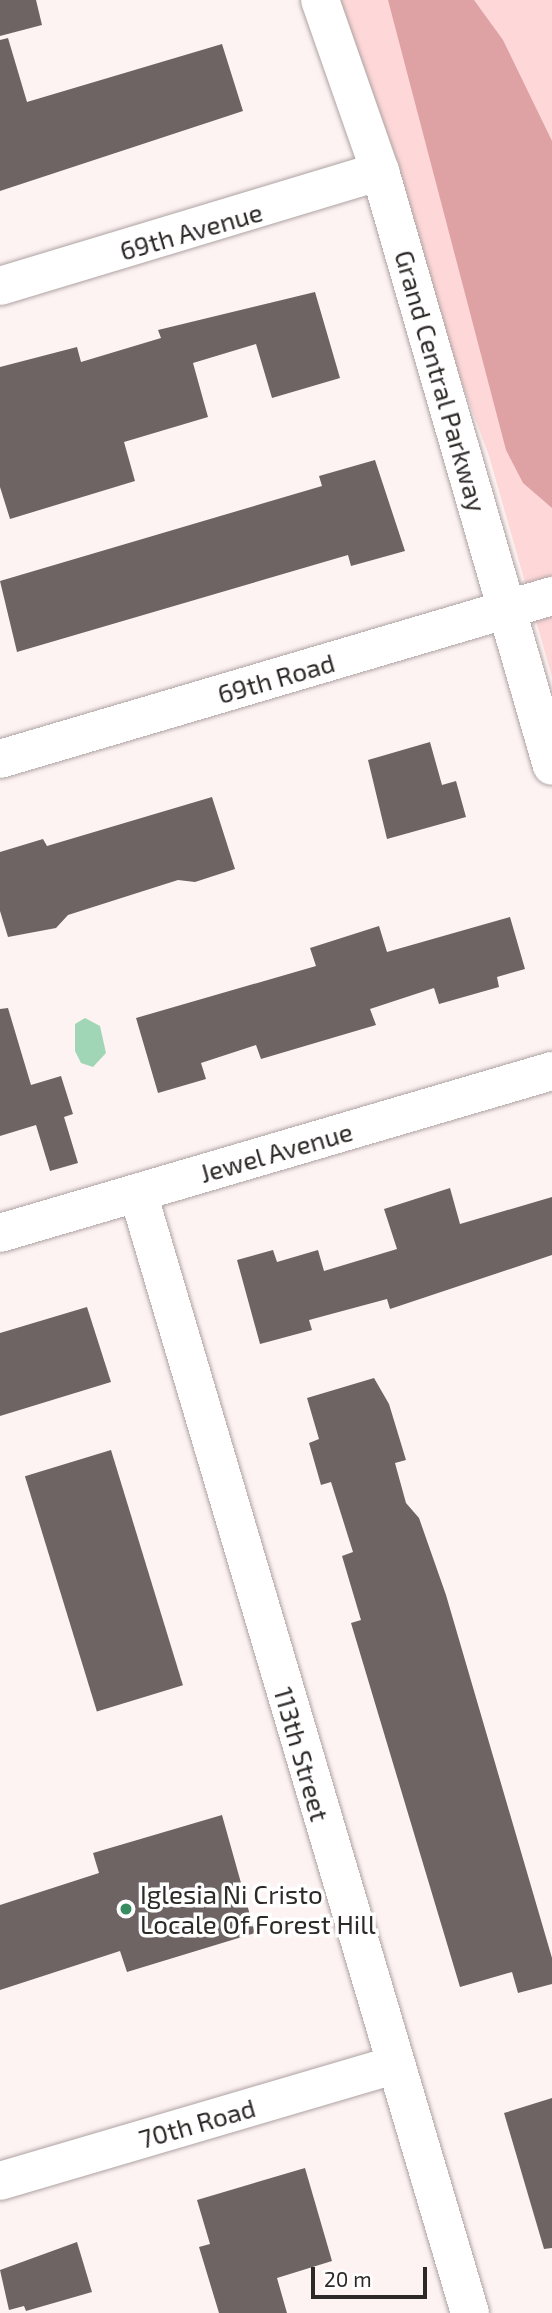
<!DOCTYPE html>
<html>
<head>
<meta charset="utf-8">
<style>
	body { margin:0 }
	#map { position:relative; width:552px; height:2313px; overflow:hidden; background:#fef3f3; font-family:"Exo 2",sans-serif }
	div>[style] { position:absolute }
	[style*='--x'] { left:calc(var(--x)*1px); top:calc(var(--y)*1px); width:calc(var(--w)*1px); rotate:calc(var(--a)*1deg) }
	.green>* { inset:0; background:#fed8d9 }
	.forest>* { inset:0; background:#dea1a4 }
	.water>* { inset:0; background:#a0d6b5 }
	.building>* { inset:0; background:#6f6464; transform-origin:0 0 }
	.roads { filter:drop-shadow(0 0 2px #aea2a2) drop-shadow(0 0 2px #aea2a2) }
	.minor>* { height:38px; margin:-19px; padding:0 19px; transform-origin:19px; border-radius:19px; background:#fff }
	.tertiary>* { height:38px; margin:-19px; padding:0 19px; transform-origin:19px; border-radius:19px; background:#fff }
	.dots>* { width:19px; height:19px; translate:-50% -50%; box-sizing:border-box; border:4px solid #fff; border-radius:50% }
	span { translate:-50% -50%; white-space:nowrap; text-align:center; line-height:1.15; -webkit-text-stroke:7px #fff; paint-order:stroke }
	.street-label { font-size:26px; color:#2e2929 }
	.poi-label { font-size:26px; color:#2e2929 }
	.left { translate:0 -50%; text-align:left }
	.scale { position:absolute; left:311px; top:2267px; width:116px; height:32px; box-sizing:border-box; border:4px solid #2e2929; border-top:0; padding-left:9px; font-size:21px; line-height:24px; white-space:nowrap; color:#2e2929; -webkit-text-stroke:5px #fff; paint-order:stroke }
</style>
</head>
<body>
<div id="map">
	<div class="green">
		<div style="clip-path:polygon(320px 0,552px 0,552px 677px,489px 456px)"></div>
	</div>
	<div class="forest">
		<div style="clip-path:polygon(388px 0,474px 0,503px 40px,552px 141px,552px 508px,523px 483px,506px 450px)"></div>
	</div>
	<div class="water">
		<div style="clip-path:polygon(85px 1018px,100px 1026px,106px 1053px,93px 1067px,81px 1063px,75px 1051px,75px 1024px)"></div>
	</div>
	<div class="building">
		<div style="clip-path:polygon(0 0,36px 0,42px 25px,0 36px)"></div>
		<div style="clip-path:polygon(8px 38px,27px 102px,222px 44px,243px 111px,0 191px,0 40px)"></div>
		<div style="clip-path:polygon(315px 292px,340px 378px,272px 398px,256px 344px,193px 363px,208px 417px,124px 442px,135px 481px,10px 519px,0 487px,0 367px,77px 347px,81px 362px,161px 338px,158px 330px)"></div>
		<div style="clip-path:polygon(375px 460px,405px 551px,351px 566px,348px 555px,17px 652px,0 581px,322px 486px,319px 476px)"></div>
		<div style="clip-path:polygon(430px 742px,442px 785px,456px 781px,466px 817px,387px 839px,368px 760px)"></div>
		<div style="clip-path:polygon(212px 797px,235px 869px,195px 882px,178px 880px,68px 915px,56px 928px,8px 937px,0 911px,0 852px,43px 839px,47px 846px)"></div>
		<div style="clip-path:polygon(510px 917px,525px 969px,497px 977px,499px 987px,439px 1004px,434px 988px,370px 1009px,376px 1025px,261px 1059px,256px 1045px,201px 1063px,206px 1079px,158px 1093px,136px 1018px,316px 966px,310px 948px,379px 926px,387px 952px)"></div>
		<div style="clip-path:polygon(8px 1008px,31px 1085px,61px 1076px,73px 1114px,64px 1117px,78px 1163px,50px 1171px,36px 1125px,0 1136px,0 1009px)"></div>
		<div style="clip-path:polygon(450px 1188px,460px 1224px,552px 1197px,552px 1255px,390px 1309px,387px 1299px,309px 1320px,312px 1330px,260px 1344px,237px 1260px,273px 1250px,277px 1262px,318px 1250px,324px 1271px,397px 1249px,384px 1209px)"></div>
		<div style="clip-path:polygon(87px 1307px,111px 1382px,0 1416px,0 1333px)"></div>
		<div style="clip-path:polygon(374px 1378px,389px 1404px,406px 1460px,395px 1463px,406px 1503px,419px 1518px,446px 1595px,552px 1958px,552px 1984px,518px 1993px,512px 1972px,460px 1987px,351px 1623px,361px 1620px,342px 1556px,353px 1552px,331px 1482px,321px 1485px,309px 1443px,319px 1439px,307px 1398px)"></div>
		<div style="left:111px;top:1450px;width:246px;height:90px;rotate:73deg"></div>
		<div style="clip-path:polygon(222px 1815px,255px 1933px,127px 1972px,120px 1951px,0 1990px,0 1905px,99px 1873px,93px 1853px)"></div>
		<div style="clip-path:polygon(552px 2098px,552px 2248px,544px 2249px,504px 2113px)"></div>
		<div style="clip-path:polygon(305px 2168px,332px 2261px,277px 2278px,287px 2313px,219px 2313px,199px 2247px,210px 2244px,197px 2200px)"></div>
		<div style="clip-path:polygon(77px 2242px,92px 2292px,26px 2311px,24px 2306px,9px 2310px,0 2270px)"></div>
	</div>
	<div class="roads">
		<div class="minor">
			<div style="--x:0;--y:286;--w:397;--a:-16.8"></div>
			<div style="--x:138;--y:1193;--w:1168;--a:73.49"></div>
			<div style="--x:0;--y:2181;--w:410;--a:-16.4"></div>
		</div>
		<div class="tertiary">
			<div style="--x:320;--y:0;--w:181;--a:70.7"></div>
			<div style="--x:380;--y:171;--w:619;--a:73.88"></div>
			<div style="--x:0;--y:759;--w:576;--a:-16.45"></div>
			<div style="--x:0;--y:1233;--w:575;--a:-16.36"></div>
		</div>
	</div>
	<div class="dots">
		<div style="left:126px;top:1909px;background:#378c60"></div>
	</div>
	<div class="street-label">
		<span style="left:191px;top:231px;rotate:-16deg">69th Avenue</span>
		<span style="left:441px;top:381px;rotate:74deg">Grand Central Parkway</span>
		<span style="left:276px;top:678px;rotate:-16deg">69th Road</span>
		<span style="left:276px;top:1152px;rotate:-16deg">Jewel Avenue</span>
		<span style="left:302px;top:1754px;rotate:74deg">113th Street</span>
		<span style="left:197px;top:2123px;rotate:-16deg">70th Road</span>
	</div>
	<div class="poi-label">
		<span class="left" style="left:140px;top:1909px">Iglesia Ni Cristo<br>Locale Of Forest Hill</span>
	</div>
	<div class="scale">20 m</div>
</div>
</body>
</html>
